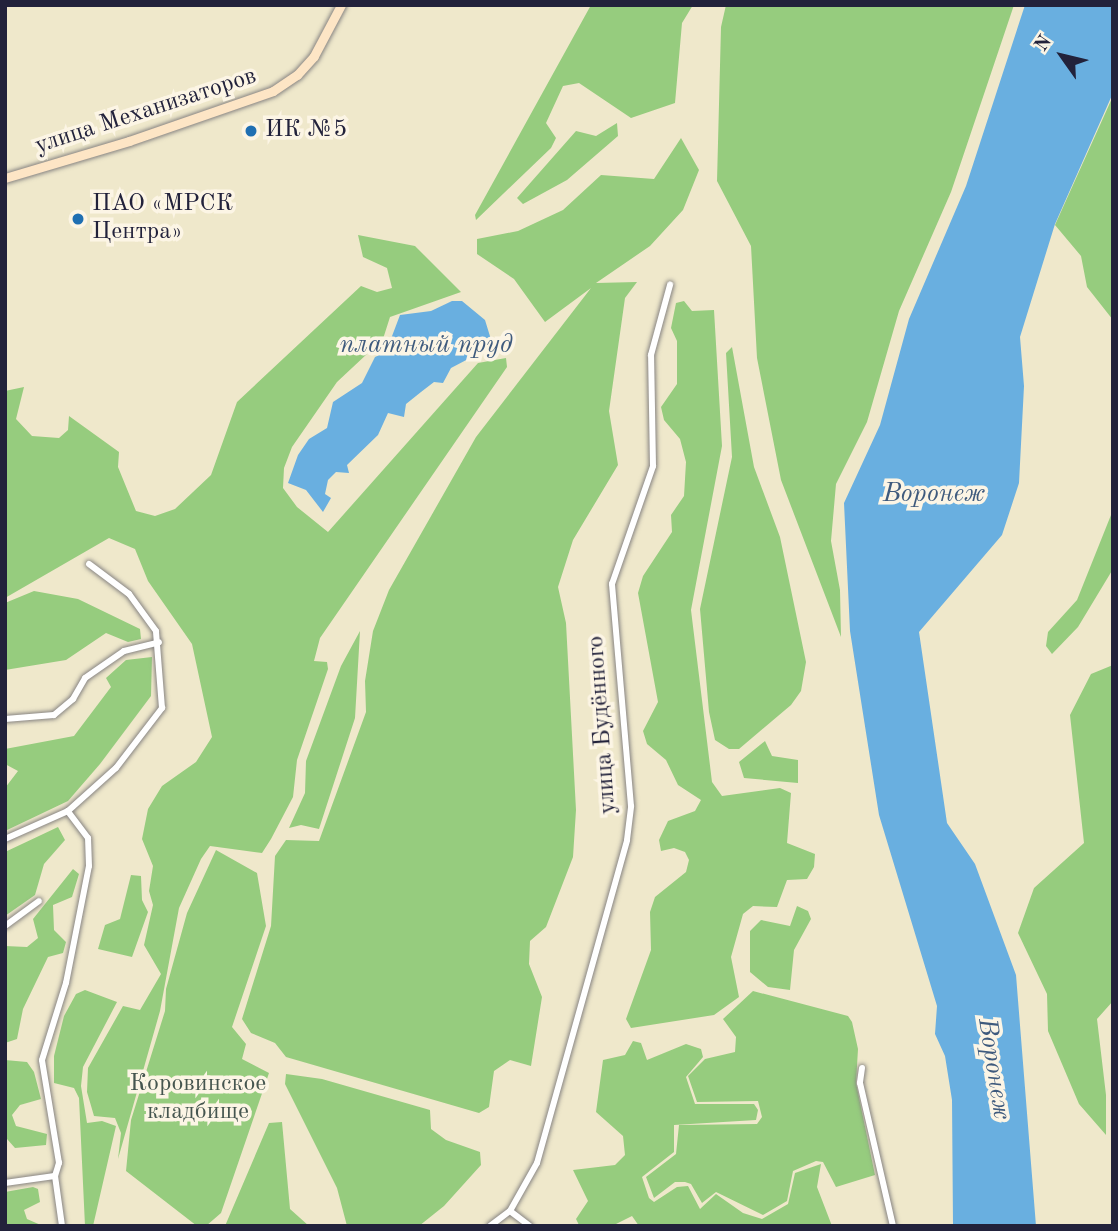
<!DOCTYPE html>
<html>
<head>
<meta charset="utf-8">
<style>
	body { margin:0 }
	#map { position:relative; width:1118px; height:1231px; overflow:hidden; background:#efe8cb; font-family:"Old Standard TT",serif }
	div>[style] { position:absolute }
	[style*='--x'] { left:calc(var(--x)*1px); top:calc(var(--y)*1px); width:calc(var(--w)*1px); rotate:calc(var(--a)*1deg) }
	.green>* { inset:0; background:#96cc7e }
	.water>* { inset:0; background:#69afe0 }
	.roads { filter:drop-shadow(0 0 2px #888583) drop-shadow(0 0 2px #888583) }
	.minor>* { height:6px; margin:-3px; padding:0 3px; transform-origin:3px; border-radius:3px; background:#fff }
	.secondary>* { height:9px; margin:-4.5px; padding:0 4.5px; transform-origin:4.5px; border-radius:4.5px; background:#fde5c5 }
	.dots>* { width:19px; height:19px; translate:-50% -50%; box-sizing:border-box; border:4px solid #fcf5e5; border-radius:50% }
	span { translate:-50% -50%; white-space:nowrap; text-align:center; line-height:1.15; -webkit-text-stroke:7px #fcf5e5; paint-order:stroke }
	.street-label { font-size:24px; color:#22223b }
	.poi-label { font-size:24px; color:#22223b }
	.left { translate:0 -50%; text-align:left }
	.park-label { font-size:24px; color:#45554f }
	.water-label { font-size:26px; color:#3e5a7d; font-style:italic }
	.frame { position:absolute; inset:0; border:7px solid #22223b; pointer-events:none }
	.north { position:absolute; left:1027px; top:21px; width:70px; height:70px; -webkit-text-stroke:5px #fcf5e5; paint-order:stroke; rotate:304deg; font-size:19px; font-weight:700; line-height:28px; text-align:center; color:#22223b }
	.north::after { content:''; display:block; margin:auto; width:24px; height:32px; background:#22223b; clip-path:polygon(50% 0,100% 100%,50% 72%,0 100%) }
</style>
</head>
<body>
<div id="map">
	<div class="green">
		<div style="clip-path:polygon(591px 5px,693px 5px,682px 23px,675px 103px,631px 118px,579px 83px,563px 86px,546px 123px,556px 138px,551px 148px,476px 220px,475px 215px)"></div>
		<div style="clip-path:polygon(726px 5px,1014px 5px,951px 192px,899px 311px,867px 422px,836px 484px,831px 541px,840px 590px,841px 637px,781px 480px,757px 358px,751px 246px,717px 181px,721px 27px)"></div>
		<div style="clip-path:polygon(1113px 96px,1113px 320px,1087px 287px,1081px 256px,1055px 225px)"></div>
		<div style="clip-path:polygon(617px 123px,618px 136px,567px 180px,523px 204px,517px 198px,576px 131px,596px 136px)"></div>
		<div style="clip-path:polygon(681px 138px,699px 170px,683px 210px,650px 246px,596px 283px,637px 282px,625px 298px,609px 411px,618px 465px,573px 540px,558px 587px,566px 623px,576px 810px,573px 857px,546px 927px,530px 941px,529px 964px,542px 997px,531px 1066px,510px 1060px,494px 1071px,489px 1107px,479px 1113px,286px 1057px,275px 1043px,251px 1033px,242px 1019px,271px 926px,275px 856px,286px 840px,319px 841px,366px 712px,365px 681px,373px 631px,389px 590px,476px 437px,591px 288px,545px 322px,514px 279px,477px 254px,477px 239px,518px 231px,563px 210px,601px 175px,654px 179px)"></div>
		<div style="clip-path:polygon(358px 235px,415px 246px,461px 292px,390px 317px,383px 339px,337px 382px,292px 447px,284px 468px,283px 488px,297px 507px,328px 532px,478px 363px,506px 358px,507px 367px,320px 638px,314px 661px,327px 662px,328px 669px,297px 760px,293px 797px,271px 839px,262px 853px,210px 846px,201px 859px,179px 908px,160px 1011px,118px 1159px,121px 1133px,115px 1118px,94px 1116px,87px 1092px,88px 1068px,123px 1006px,140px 1010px,161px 974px,144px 945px,153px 905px,149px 891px,153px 866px,142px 839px,148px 809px,162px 786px,196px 762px,212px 737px,192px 644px,148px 581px,135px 549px,109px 538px,5px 598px,5px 391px,24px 387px,16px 419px,32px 436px,59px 438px,68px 430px,69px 416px,119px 452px,118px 467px,136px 511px,155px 516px,175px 509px,211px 475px,237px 402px,361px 286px,377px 292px,392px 288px,387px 268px,363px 257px)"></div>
		<div style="clip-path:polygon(684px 301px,692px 311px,714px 310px,722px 446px,691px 610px,712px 782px,722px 796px,780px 788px,791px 793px,787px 843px,815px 854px,814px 867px,807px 879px,787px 880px,777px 907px,753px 906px,743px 914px,731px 957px,739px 997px,714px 1015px,631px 1028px,626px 1019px,651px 950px,650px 912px,655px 897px,686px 872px,689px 860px,685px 852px,674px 848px,661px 851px,659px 840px,668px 821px,695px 811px,701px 800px,678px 785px,666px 760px,647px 744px,643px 731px,658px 702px,638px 593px,643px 576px,672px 532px,671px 515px,684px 496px,686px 462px,680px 439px,664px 420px,661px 407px,677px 384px,677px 341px,671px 328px,676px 303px)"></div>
		<div style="clip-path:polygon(732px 347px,754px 467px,780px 537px,806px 662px,801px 691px,791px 705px,739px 749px,729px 749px,715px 740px,709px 712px,700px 609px,732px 457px,726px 353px)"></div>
		<div style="clip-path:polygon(1113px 510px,1113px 569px,1078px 627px,1052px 654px,1046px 646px,1048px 632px,1077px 600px)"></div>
		<div style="clip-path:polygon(34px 591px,78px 599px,140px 629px,141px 639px,128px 642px,106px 633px,66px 660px,5px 670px,5px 603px)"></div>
		<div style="clip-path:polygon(360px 631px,355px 718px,319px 829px,301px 825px,289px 828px,305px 793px,306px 761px,341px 666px)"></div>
		<div style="clip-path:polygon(152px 657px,151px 696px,100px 764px,68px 801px,5px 831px,5px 788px,18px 771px,5px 764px,5px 749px,74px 736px,111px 687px,106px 678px,126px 660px)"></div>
		<div style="clip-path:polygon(1113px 665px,1113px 1001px,1097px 1019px,1106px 1095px,1106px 1135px,1079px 1104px,1048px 1031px,1047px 994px,1018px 933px,1034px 888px,1084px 843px,1070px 715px,1091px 674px)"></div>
		<div style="clip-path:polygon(765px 741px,772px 756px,798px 760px,798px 783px,744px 778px,739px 762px)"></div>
		<div style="clip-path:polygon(58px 827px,65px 840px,44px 864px,35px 895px,5px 916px,5px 852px)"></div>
		<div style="clip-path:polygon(216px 850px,257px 873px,266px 926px,232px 1027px,246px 1044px,242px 1059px,269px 1073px,221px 1213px,206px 1226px,197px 1226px,126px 1171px,131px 1120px,165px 1011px,166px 989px,187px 913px)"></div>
		<div style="clip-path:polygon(73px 869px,79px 874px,72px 897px,53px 905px,54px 930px,66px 942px,63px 953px,48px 957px,23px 1009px,17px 1039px,5px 1043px,5px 946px,27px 947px,38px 938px,33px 919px)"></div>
		<div style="clip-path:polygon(131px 875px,141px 876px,142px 900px,148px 912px,132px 957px,98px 949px,105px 925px,120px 919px)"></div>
		<div style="clip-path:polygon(797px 906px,808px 911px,811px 919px,794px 950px,790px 990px,768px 987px,750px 972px,750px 931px,761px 920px,790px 926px)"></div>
		<div style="clip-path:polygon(85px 990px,117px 1002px,83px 1067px,81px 1086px,87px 1123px,102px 1121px,116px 1126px,93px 1226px,85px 1226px,79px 1098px,74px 1088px,54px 1083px,54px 1056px,64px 1016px,76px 994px)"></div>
		<div style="clip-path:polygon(753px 991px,848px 1016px,852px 1022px,858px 1049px,856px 1083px,875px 1175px,836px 1187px,823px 1162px,816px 1161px,793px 1171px,787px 1201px,763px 1215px,716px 1192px,702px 1203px,691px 1184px,685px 1182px,675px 1182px,654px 1198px,646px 1177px,676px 1154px,679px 1125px,757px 1124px,762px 1117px,758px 1101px,697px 1102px,688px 1076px,705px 1059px,735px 1052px,736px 1037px,723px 1019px)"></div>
		<div style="clip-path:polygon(633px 1041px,641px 1043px,647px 1060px,686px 1044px,701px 1049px,703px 1057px,686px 1077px,695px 1104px,754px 1104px,758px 1110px,756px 1120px,674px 1125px,674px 1152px,642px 1177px,649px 1198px,654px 1202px,677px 1187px,688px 1186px,700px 1209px,716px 1194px,743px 1213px,762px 1219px,788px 1204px,795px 1173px,821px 1164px,817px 1187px,832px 1226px,639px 1226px,632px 1216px,612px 1226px,579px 1225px,576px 1219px,588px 1201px,573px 1170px,615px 1165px,625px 1155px,623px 1136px,596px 1112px,603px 1060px,625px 1055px)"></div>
		<div style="clip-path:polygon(5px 1060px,27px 1062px,34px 1072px,41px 1099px,20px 1105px,12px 1115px,16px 1126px,47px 1134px,46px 1145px,15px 1148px,7px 1139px)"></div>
		<div style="clip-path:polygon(286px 1074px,322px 1079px,430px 1110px,431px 1129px,446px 1140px,480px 1152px,481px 1165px,444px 1206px,419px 1226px,347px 1226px,337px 1188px,285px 1084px)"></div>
		<div style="clip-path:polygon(282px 1122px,290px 1209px,309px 1226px,225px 1226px,269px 1123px)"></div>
		<div style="clip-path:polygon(33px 1187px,38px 1189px,40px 1202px,24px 1210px,27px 1219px,43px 1226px,5px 1226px,5px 1192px)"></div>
	</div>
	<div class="water">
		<div style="clip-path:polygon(1025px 5px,1113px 5px,1113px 93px,1055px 224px,1020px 337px,1024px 386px,1019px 483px,1002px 535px,919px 632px,947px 823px,975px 864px,1016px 975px,1036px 1226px,953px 1226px,952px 1100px,945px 1056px,935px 1034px,937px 1006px,879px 815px,850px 631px,844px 503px,880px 425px,909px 319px,966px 186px)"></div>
		<div style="clip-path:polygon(452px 301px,462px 301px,485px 320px,493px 346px,451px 368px,443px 383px,434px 382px,421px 392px,406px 404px,404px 417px,388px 413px,378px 435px,347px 465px,349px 473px,336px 472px,328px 480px,325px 494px,331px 498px,323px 512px,306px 490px,288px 483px,298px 455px,309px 439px,327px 428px,333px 402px,362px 383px,375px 357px,386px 352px,400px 315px,431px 311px)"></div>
	</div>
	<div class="roads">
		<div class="minor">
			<div style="--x:5;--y:719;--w:49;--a:-4.7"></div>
			<div style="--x:54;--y:715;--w:25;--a:-40"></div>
			<div style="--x:73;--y:699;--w:24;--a:-60"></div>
			<div style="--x:85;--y:678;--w:47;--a:-34.7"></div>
			<div style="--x:124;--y:651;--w:36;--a:-14"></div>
			<div style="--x:5;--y:839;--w:69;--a:-24"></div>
			<div style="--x:68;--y:811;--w:64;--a:-41.9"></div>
			<div style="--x:116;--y:768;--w:76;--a:-52.5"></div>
			<div style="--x:162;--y:708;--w:77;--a:-94.5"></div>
			<div style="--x:156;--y:631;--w:46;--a:-126.1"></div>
			<div style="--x:129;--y:594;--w:50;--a:-143.1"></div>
			<div style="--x:5;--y:926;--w:42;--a:-36.3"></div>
			<div style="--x:862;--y:1068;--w:15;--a:98"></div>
			<div style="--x:860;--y:1083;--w:147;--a:77"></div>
			<div style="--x:55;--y:1176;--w:50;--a:82"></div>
			<div style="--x:5;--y:1183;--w:50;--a:-8"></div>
			<div style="--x:55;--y:1176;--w:14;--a:-73"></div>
			<div style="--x:59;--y:1163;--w:104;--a:-99.4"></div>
			<div style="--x:42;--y:1060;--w:81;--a:-72.7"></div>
			<div style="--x:66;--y:983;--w:119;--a:-78.9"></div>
			<div style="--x:89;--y:866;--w:28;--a:-92"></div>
			<div style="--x:88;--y:838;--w:34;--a:-127"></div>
			<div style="--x:510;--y:1211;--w:25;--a:37"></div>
			<div style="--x:490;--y:1226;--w:25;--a:-37"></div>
			<div style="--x:510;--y:1211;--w:55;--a:-60.6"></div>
			<div style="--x:537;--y:1163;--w:335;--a:-74.4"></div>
			<div style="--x:627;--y:840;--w:34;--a:-83"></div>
			<div style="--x:631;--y:806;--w:223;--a:-94.9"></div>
			<div style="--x:612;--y:584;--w:125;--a:-70.8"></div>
			<div style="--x:653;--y:466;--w:111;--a:-91"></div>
			<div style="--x:651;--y:355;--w:73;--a:-74.8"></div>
		</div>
		<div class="secondary">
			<div style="--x:5;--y:178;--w:129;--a:-16.6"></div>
			<div style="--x:129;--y:141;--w:152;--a:-19.1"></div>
			<div style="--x:273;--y:91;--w:29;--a:-34"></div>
			<div style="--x:297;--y:75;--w:25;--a:-48"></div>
			<div style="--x:314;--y:56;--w:58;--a:-62.1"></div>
		</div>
	</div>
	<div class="dots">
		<div style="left:251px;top:131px;background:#1f6fb2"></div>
		<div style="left:78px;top:219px;background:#1f6fb2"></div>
	</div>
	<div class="street-label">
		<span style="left:146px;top:112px;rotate:-18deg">улица Механизаторов</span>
		<span style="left:603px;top:725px;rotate:-94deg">улица Будённого</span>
	</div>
	<div class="poi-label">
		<span class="left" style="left:265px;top:131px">ИК №5</span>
		<span class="left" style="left:92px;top:219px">ПАО «МРСК<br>Центра»</span>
	</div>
	<div class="park-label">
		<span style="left:198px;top:1099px">Коровинское<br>кладбище</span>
	</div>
	<div class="water-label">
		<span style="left:426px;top:346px">платный пруд</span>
		<span style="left:934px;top:495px">Воронеж</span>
		<span style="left:993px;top:1069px;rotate:81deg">Воронеж</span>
	</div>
	<div class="frame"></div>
	<div class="north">N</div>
</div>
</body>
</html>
